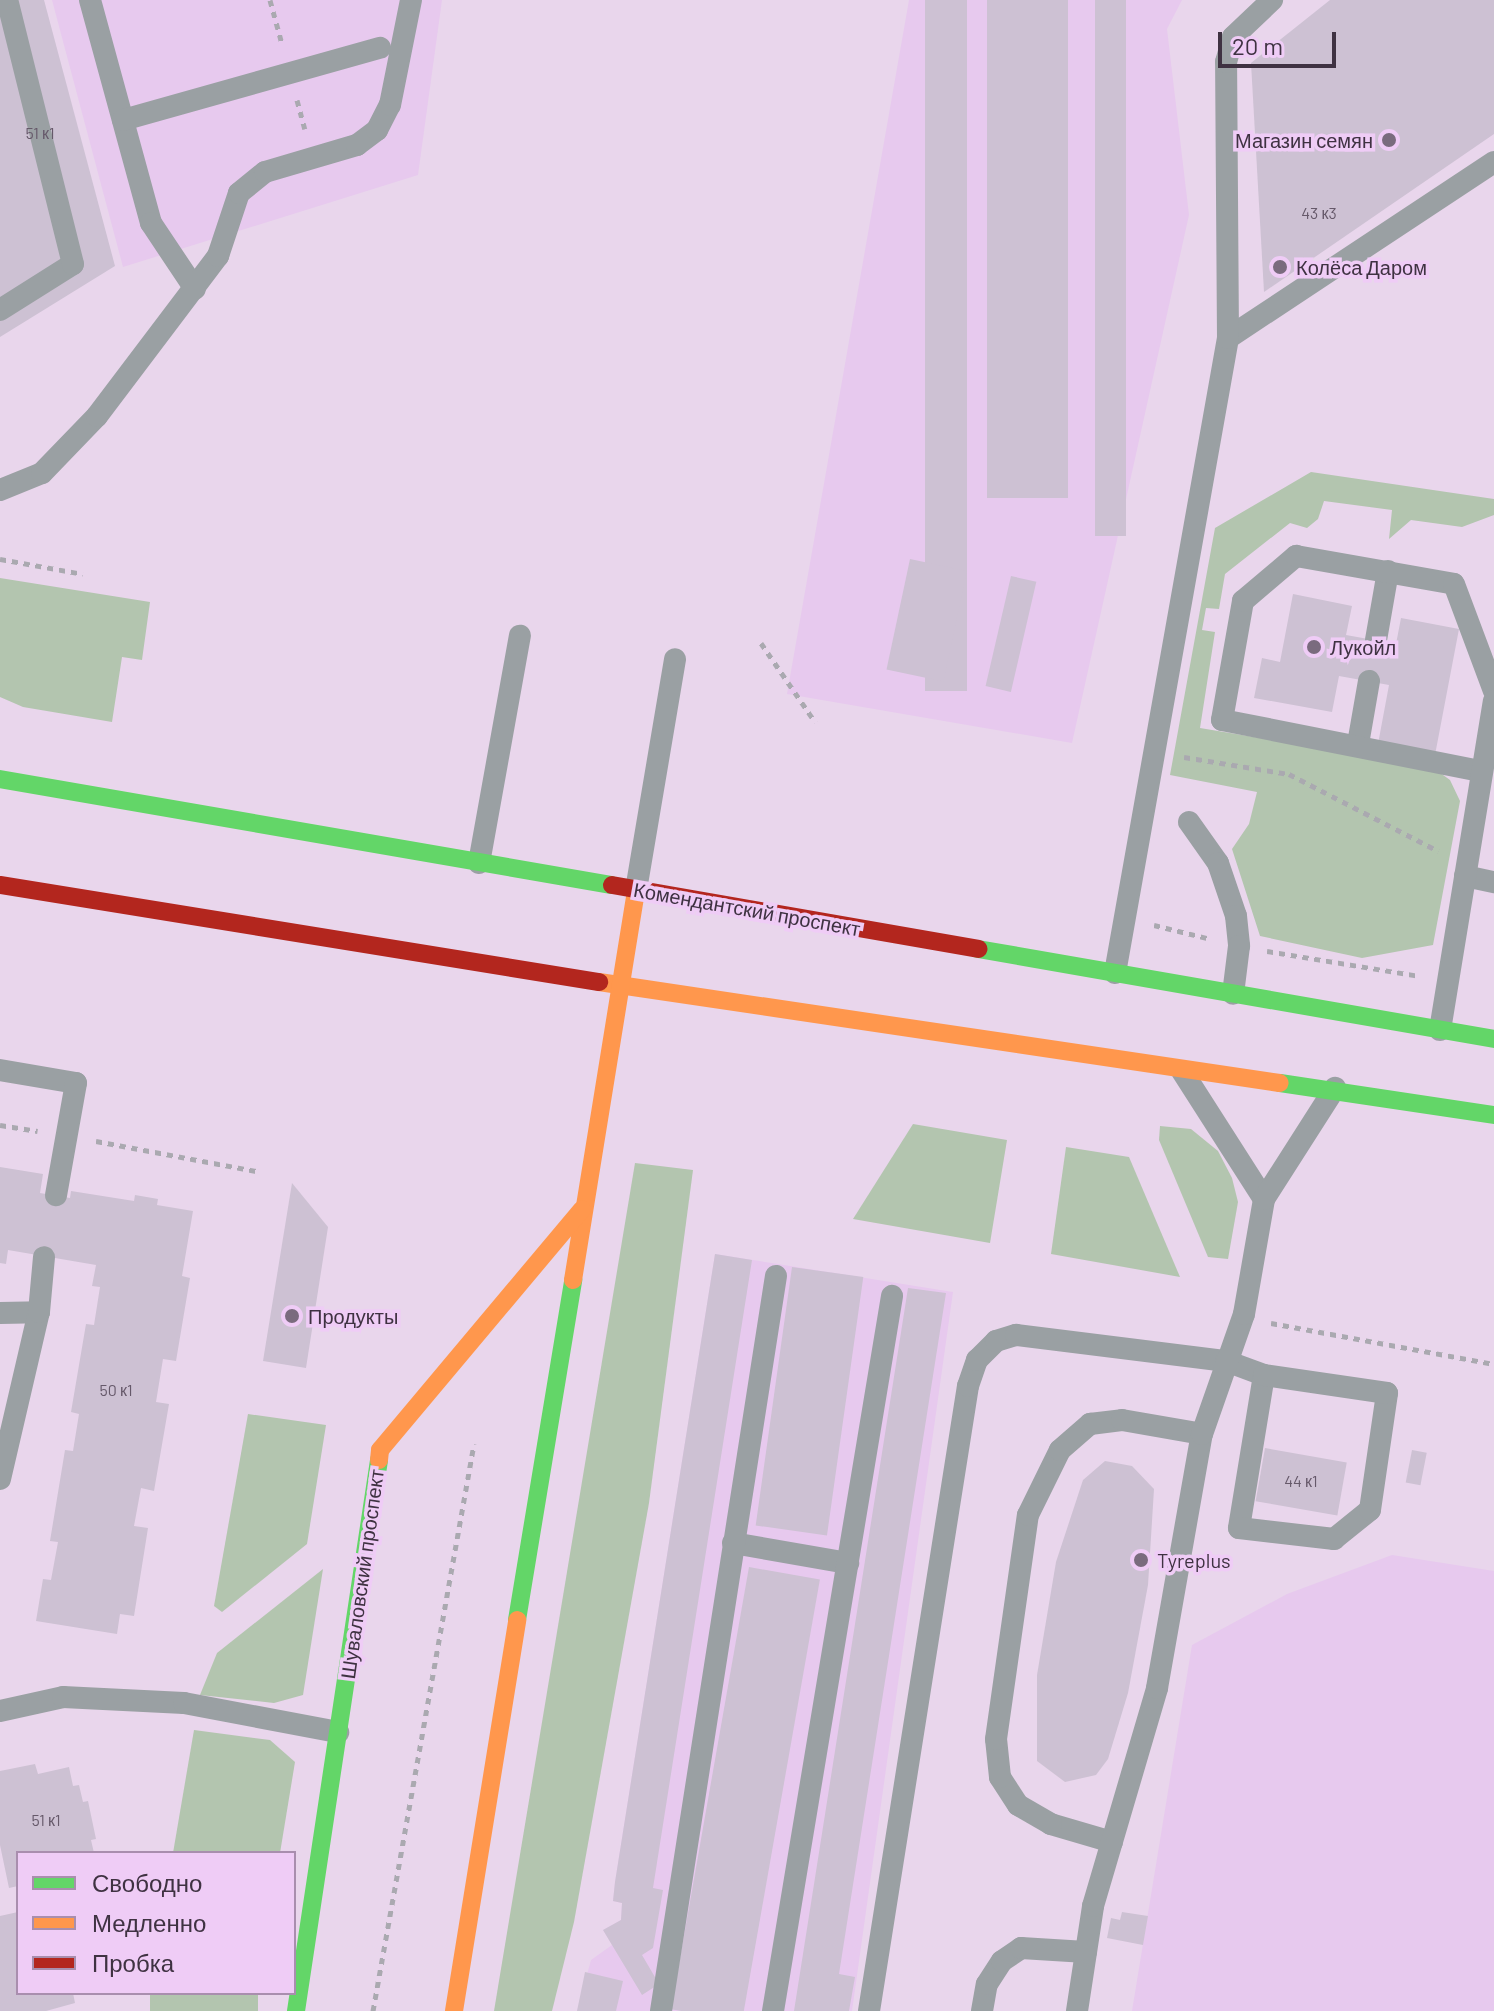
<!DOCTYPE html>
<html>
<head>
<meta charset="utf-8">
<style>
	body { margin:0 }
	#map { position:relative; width:1494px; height:2011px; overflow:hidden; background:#e9d6ec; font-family:Barlow,sans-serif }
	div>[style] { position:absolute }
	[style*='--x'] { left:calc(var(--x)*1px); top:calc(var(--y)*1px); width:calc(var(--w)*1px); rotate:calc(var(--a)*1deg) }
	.built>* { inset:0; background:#e7c9ee }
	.green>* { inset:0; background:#b3c5af; transform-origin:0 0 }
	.building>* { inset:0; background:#cdc1d3; transform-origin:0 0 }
	.path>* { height:5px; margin-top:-2.5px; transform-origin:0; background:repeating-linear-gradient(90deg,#aaa9b0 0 6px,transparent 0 12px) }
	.lane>* { height:22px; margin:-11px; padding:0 11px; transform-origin:11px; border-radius:11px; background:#9aa0a3 }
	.fast>* { height:18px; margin:-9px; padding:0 9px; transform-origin:9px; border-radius:9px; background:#63d668 }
	.slow>* { height:18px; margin:-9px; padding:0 9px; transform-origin:9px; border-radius:9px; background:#ff974d }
	.jam>* { height:18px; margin:-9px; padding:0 9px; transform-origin:9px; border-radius:9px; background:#b3261e }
	.dots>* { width:22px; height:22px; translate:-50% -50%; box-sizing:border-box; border:4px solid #efccf6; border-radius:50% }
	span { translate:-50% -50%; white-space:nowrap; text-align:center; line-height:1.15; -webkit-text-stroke:7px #efccf6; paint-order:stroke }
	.number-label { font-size:16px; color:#66596a }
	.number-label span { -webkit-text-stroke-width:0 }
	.poi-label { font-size:20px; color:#3f3242 }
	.right { translate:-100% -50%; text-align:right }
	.left { translate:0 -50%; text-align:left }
	.street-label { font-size:20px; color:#3f3242 }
	.legend { position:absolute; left:16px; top:1851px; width:280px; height:144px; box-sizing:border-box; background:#efccf6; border:2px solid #a98eae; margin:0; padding:10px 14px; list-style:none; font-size:24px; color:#3f3242 }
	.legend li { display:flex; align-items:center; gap:16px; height:40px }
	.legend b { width:40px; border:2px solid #a98eae }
	.scale { position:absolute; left:1218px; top:32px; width:118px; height:36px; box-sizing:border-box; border:4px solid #3f3242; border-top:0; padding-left:10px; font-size:24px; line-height:28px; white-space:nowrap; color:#3f3242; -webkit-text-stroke:6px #efccf6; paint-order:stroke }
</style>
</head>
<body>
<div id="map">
	<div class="built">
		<div style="clip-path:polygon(52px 0,442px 0,418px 175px,123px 267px)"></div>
		<div style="clip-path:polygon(909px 0,1182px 0,1167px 29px,1189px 215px,1072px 743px,787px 694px)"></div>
		<div style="clip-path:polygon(715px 1254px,953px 1292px,852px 2011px,577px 2011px,591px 1960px,612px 1945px,603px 1930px,621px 1920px,622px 1903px,613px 1901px,615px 1882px)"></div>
		<div style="clip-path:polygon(1392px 1555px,1494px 1571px,1494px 2011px,1132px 2011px,1192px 1645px,1287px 1594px)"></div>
	</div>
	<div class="green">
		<div style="clip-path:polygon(1311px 472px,1494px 499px,1494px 515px,1462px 527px,1411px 520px,1389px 539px,1392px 510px,1324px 501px,1318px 519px,1307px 528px,1290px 523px,1225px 574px,1219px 609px,1206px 608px,1202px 630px,1215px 632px,1200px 728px,1432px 767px,1450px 780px,1460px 801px,1433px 945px,1362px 958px,1260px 936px,1232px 849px,1249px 824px,1257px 792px,1170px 775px,1215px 528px)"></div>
		<div style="clip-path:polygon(0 578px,150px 602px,142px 660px,122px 657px,112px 722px,23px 707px,0 697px)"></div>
		<div style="clip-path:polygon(913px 1124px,1007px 1140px,990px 1243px,853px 1219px)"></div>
		<div style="clip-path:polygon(1160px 1126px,1191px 1129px,1218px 1151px,1232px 1178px,1238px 1202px,1228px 1259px,1208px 1257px,1159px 1140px)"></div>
		<div style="clip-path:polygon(1066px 1147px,1129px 1157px,1180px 1277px,1051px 1254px)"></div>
		<div style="clip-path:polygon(635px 1163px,693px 1170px,649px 1503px,574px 1922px,552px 2011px,494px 2011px)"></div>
		<div style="clip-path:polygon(248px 1414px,326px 1425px,307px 1544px,222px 1612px,214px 1606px)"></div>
		<div style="clip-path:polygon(323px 1569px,303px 1695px,274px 1703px,200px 1695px,217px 1653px)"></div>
		<div style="clip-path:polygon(194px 1730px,270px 1740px,295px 1762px,280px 1853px,173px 1853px)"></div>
		<div style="left:150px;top:1993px;width:108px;height:18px"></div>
	</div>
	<div class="building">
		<div style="clip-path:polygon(0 0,44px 0,115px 266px,0 337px)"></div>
		<div style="left:925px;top:0;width:42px;height:691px"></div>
		<div style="left:987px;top:0;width:81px;height:498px"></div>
		<div style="left:1095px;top:0;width:31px;height:536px"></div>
		<div style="clip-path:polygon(1330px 0,1494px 0,1494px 134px,1264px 292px,1251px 63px)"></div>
		<div style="left:910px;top:559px;width:58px;height:113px;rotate:12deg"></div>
		<div style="left:1011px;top:576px;width:26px;height:113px;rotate:13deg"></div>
		<div style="clip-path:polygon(1293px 594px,1352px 606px,1346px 635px,1396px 644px,1401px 618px,1459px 629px,1435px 755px,1378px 744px,1389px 685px,1339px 676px,1332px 712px,1254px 698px,1262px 658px,1280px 662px)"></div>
		<div style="clip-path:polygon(0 1167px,43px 1174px,40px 1193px,70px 1198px,71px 1191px,134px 1201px,135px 1195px,158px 1199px,157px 1205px,193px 1211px,182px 1276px,190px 1278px,176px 1361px,163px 1359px,156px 1402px,169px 1404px,154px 1491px,141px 1488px,134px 1526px,148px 1528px,134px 1616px,120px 1614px,117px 1634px,36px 1621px,43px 1579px,51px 1580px,58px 1542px,50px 1541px,65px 1450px,73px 1451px,79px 1414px,71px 1412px,86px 1324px,94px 1325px,100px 1287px,92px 1286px,96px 1265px,8px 1250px,6px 1264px,0 1263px)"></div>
		<div style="clip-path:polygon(292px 1183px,328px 1227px,306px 1368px,263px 1361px)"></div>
		<div style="clip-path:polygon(715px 1254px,752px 1260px,653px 1888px,663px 1890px,653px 1948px,642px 1955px,659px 1984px,642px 1995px,603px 1930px,621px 1920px,622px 1903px,613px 1901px,615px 1882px)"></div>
		<div style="left:792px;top:1267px;width:72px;height:261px;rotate:8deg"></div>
		<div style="clip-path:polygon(908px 1288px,946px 1293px,839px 1974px,855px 1977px,849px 2011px,794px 2011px)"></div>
		<div style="left:1265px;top:1448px;width:83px;height:54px;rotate:10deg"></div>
		<div style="left:1412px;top:1450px;width:15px;height:33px;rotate:11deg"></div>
		<div style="clip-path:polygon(1105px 1461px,1132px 1466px,1154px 1489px,1148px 1585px,1128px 1693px,1108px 1759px,1096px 1775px,1065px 1782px,1037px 1761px,1037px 1675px,1056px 1562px,1083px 1480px)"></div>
		<div style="left:749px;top:1567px;width:72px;height:449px;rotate:10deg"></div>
		<div style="clip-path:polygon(35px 1764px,38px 1774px,69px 1767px,73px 1786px,79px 1785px,83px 1802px,88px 1801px,96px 1839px,91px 1840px,94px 1853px,18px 1853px,18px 1886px,9px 1888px,0 1845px,0 1771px)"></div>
		<div style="clip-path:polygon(18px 1912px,18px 1993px,73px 1993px,75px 2003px,46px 2011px,0 2011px,0 1916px)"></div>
		<div style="clip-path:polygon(1122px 1912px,1148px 1916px,1143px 1945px,1107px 1938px,1111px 1918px,1120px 1920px)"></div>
		<div style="clip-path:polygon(585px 1972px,623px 1981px,616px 2011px,577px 2011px)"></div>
	</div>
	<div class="path">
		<div style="--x:270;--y:0;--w:46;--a:74.7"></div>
		<div style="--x:297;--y:100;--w:30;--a:75"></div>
		<div style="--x:0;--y:559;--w:84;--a:10.2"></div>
		<div style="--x:761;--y:643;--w:96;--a:55.6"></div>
		<div style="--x:1184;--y:757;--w:106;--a:9.2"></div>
		<div style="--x:1289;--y:774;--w:168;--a:27.3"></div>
		<div style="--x:1154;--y:925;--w:55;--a:13.8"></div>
		<div style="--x:1267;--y:951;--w:154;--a:9.3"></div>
		<div style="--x:0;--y:1125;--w:38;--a:9"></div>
		<div style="--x:96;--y:1141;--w:163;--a:10.6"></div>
		<div style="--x:1271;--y:1323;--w:227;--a:10.4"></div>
		<div style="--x:373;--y:2011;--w:576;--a:-79.9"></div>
	</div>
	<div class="lane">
		<div style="--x:90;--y:0;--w:231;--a:74.7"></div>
		<div style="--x:151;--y:223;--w:79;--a:56.3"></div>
		<div style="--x:123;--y:120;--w:267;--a:-15.7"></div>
		<div style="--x:0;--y:310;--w:86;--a:-32.2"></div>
		<div style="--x:73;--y:264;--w:272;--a:-104"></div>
		<div style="--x:1228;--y:338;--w:319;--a:-33.5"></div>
		<div style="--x:0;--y:490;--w:45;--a:-22"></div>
		<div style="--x:42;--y:473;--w:79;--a:-46"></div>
		<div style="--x:97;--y:416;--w:201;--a:-52.9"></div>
		<div style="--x:218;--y:256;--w:66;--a:-71.6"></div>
		<div style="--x:239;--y:193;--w:33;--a:-39"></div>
		<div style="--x:265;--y:172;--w:96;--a:-16.4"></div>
		<div style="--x:357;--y:145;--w:25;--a:-37"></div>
		<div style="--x:377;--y:130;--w:28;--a:-63"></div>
		<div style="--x:390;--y:105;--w:107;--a:-78.7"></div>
		<div style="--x:1376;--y:640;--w:70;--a:-80.1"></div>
		<div style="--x:1358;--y:744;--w:64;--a:-80.1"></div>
		<div style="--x:1480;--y:771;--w:263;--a:-168.8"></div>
		<div style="--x:1222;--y:720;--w:121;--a:-80"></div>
		<div style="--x:1243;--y:601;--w:70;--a:-40.3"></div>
		<div style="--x:1296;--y:556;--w:160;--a:10"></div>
		<div style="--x:1454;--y:584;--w:114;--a:69.5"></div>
		<div style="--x:1189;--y:822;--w:50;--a:54.7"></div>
		<div style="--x:1218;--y:863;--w:56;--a:71.2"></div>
		<div style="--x:1236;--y:916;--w:30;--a:84"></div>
		<div style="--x:1239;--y:946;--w:48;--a:97.1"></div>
		<div style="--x:479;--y:863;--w:231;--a:-79.8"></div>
		<div style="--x:1465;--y:876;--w:30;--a:12"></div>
		<div style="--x:636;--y:890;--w:234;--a:-80.4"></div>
		<div style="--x:1115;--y:973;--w:645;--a:-79.91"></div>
		<div style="--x:1228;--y:338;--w:276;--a:-90.4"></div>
		<div style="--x:1226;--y:62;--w:26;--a:-74"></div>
		<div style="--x:1233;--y:37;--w:54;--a:-43.5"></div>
		<div style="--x:1440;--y:1030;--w:333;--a:-80.7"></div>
		<div style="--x:0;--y:1070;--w:77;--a:9.7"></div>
		<div style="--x:76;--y:1083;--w:114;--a:100.1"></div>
		<div style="--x:1182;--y:1071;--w:152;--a:57.4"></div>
		<div style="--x:0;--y:1313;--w:39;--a:-1"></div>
		<div style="--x:0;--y:1479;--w:171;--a:-76.9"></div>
		<div style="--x:39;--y:1312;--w:55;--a:-84.8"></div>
		<div style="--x:733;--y:1543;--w:117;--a:9.9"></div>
		<div style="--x:0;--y:1711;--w:65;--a:-12.5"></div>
		<div style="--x:63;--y:1697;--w:121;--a:2.8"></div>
		<div style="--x:184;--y:1703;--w:157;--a:10.7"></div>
		<div style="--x:1112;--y:1842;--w:64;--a:-163.6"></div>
		<div style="--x:1051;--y:1824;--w:38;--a:-150"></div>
		<div style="--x:1018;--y:1805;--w:33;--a:-123"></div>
		<div style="--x:1000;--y:1777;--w:38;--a:-96"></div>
		<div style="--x:996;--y:1739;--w:226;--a:-81.9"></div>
		<div style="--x:1028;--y:1515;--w:72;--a:-63.8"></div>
		<div style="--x:1060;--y:1450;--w:40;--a:-41"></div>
		<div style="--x:1090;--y:1424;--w:32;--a:-7"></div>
		<div style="--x:1122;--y:1420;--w:81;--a:9.9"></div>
		<div style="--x:661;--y:2011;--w:744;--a:-81.11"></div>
		<div style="--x:773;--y:2011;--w:725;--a:-80.55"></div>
		<div style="--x:869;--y:2011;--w:633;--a:-81"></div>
		<div style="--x:968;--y:1386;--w:28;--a:-71"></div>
		<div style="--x:977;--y:1360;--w:27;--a:-45"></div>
		<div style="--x:996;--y:1341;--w:21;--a:-17"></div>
		<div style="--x:1016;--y:1335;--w:212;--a:7.1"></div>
		<div style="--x:1226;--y:1361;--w:40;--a:20.2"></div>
		<div style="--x:1264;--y:1375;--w:155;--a:99.3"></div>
		<div style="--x:1239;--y:1528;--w:96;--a:6.6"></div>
		<div style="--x:1334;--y:1539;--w:46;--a:-38.9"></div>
		<div style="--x:1370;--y:1510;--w:118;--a:-81.7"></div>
		<div style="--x:1387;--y:1393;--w:124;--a:-171.7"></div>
		<div style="--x:982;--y:2011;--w:27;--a:-80"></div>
		<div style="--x:987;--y:1984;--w:27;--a:-57"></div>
		<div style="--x:1002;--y:1961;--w:23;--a:-34"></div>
		<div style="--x:1021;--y:1948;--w:65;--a:3.5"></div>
		<div style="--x:1077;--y:2011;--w:106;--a:-81.3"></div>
		<div style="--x:1093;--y:1906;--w:227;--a:-73.6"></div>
		<div style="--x:1157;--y:1688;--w:258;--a:-80"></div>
		<div style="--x:1202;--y:1434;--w:127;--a:-70.7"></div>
		<div style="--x:1244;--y:1314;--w:117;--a:-80.1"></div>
		<div style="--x:1264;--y:1199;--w:132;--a:-57.4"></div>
	</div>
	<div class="fast">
		<div style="--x:0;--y:779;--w:621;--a:9.83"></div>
		<div style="--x:978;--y:949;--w:524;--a:9.89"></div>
		<div style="--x:1280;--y:1083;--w:216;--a:8.5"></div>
		<div style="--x:517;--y:1620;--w:345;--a:-80.6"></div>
		<div style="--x:296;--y:2011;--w:557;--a:-81.43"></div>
	</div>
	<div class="slow">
		<div style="--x:599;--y:982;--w:688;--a:8.44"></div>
		<div style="--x:573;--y:1280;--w:395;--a:-80.8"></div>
		<div style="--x:379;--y:1460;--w:10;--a:-84"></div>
		<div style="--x:380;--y:1450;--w:314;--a:-50"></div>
		<div style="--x:454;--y:2011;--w:396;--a:-80.8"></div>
	</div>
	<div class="jam">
		<div style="--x:0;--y:885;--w:607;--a:9.2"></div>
		<div style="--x:612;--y:885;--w:372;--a:9.9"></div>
	</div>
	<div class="dots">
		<div style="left:1389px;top:140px;background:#7a6b7e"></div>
		<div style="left:1280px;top:267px;background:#7a6b7e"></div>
		<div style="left:1314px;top:647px;background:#7a6b7e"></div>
		<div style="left:292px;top:1316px;background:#7a6b7e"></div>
		<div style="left:1141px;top:1560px;background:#7a6b7e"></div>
	</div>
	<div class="number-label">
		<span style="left:40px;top:133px">51 к1</span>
		<span style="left:1319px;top:213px">43 к3</span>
		<span style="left:116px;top:1390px">50 к1</span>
		<span style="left:1301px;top:1481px">44 к1</span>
		<span style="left:46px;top:1820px">51 к1</span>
	</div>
	<div class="poi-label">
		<span class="right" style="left:1373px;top:140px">Магазин семян</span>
		<span class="left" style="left:1296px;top:267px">Колёса Даром</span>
		<span class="left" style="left:1330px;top:647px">Лукойл</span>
		<span class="left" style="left:308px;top:1316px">Продукты</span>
		<span class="left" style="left:1157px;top:1560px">Tyreplus</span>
	</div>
	<div class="street-label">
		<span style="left:747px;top:909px;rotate:10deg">Комендантский проспект</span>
		<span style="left:362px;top:1574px;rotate:-82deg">Шуваловский проспект</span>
	</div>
	<ul class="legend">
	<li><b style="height:10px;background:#63d668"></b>Свободно</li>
	<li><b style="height:10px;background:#ff974d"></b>Медленно</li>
	<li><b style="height:10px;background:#b3261e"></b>Пробка</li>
	</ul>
	<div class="scale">20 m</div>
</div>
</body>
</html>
